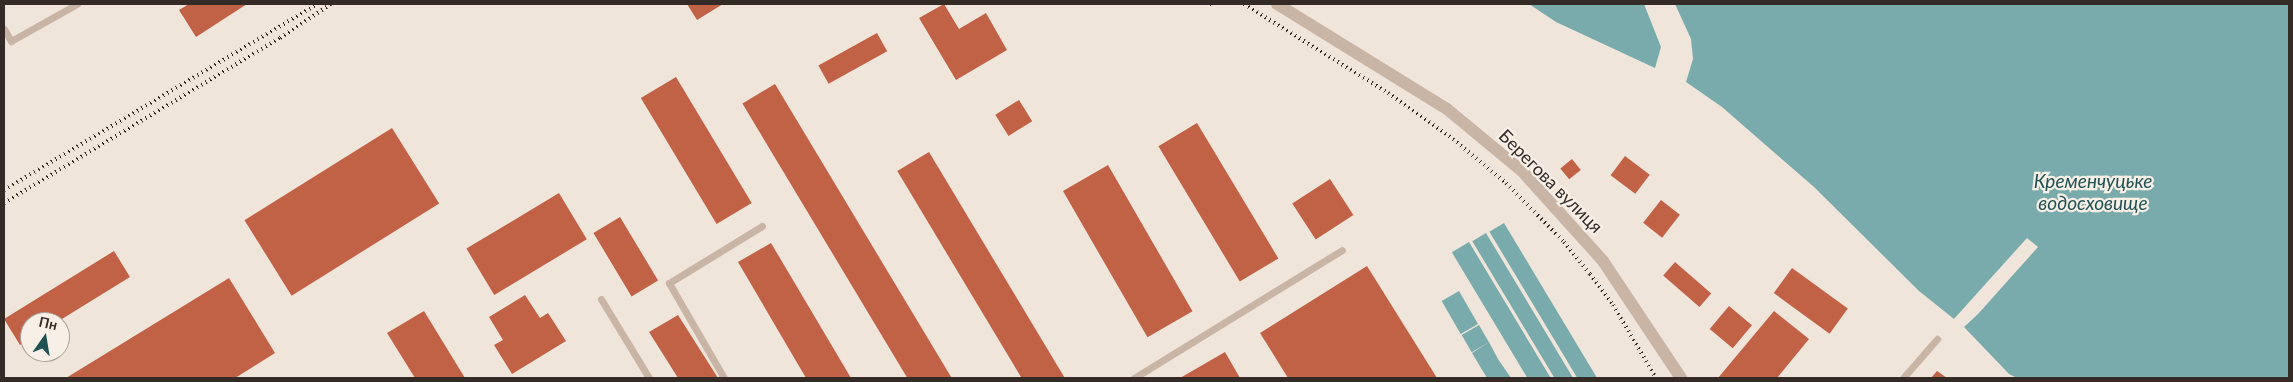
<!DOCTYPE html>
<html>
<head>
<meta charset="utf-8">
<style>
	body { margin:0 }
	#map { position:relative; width:2293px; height:382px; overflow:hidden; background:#f0e5da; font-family:Lato,sans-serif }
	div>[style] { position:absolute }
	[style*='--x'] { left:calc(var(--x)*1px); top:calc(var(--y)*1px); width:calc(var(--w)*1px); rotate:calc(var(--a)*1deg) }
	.water>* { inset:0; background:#7aabac; transform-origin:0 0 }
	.pier>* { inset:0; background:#f0e5da }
	.building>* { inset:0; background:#c16247; transform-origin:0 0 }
	.lane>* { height:7px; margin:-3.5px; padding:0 3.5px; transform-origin:3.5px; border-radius:3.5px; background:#c8b5a6 }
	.street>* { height:12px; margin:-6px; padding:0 6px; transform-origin:6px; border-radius:6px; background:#c8b5a6 }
	.rail>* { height:4px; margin-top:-2px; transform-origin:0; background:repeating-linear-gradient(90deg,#342b27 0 1px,transparent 0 5px) }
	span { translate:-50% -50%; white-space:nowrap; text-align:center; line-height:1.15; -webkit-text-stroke:4.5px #f8efe6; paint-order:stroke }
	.street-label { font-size:18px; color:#342b27 }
	.water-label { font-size:19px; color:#1e5254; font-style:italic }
	.frame { position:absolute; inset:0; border:5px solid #342b27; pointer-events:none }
	.north { position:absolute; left:20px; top:312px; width:50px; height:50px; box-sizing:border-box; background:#f8efe6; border:1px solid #aaa19a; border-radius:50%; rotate:13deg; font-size:14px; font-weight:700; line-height:20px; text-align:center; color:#342b27 }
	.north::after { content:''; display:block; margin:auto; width:18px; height:22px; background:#1e5254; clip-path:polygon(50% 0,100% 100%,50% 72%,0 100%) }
</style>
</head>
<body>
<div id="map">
	<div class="water">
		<div style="clip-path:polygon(1529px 4px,1644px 4px,1661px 47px,1655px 68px,1556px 22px)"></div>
		<div style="clip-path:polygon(1675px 4px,2289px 4px,2289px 378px,2017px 378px,2009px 374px,1964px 327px,1919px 291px,1814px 187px,1722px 107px,1686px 82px,1693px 59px,1691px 39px)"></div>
		<div style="left:1504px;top:223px;width:181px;height:17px;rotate:59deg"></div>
		<div style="left:1486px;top:233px;width:170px;height:16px;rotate:59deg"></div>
		<div style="left:1469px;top:242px;width:159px;height:20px;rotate:59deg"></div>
		<div style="left:1459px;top:291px;width:38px;height:20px;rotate:60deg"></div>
		<div style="left:1479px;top:325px;width:20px;height:20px;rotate:60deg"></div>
		<div style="clip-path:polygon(1489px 342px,1498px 359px,1511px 378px,1487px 378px,1472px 353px)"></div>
	</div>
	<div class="pier">
		<div style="clip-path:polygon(2027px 238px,2038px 247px,1978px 314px,1964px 327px,1953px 320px)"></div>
	</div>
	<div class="building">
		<div style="clip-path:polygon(189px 4px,247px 4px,196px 37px,179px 10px)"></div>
		<div style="clip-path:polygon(687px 4px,723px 4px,697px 20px)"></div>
		<div style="clip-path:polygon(944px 4px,959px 29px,986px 13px,1007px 50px,956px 80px,919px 18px)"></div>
		<div style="left:877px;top:33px;width:21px;height:67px;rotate:61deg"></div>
		<div style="left:676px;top:77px;width:147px;height:41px;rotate:59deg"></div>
		<div style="left:775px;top:84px;width:344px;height:38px;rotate:59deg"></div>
		<div style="left:1019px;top:100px;width:25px;height:28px;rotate:58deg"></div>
		<div style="left:1197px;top:123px;width:158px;height:45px;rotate:59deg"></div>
		<div style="left:392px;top:128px;width:89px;height:174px;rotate:58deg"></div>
		<div style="left:929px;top:152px;width:264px;height:37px;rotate:59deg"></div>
		<div style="left:1625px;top:156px;width:31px;height:24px;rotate:37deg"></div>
		<div style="left:1572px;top:159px;width:14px;height:15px;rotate:51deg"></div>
		<div style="left:1108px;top:165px;width:169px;height:52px;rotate:60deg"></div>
		<div style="left:1330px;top:179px;width:43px;height:45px;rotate:57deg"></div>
		<div style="left:559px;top:193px;width:54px;height:108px;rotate:59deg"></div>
		<div style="left:1661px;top:200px;width:24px;height:29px;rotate:38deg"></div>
		<div style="left:620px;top:217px;width:74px;height:31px;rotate:59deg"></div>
		<div style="clip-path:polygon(771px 243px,851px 378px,806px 378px,738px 262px)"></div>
		<div style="clip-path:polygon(114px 251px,130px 277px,57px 322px,30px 322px,30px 339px,20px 345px,4px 319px)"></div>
		<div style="left:1675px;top:262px;width:48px;height:18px;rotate:41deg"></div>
		<div style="clip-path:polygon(1367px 266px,1437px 378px,1288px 378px,1260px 333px)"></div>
		<div style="left:1792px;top:268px;width:69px;height:31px;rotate:36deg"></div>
		<div style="clip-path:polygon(229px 278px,275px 353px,235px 378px,66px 378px)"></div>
		<div style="clip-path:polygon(525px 295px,540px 318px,548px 313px,566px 341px,512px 374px,494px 345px,503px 340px,489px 317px)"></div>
		<div style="left:1729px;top:306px;width:30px;height:30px;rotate:40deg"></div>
		<div style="clip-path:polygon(424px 311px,465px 378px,415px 378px,387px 333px)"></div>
		<div style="clip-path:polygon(1774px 311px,1809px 339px,1777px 378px,1718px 378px)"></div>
		<div style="clip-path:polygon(678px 315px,718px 378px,678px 378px,649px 332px)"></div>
		<div style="clip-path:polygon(1225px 352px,1240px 378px,1180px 378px)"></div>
		<div style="clip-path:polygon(1937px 371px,1947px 378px,1931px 378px)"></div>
	</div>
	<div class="lane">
		<div style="--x:4;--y:29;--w:14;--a:60"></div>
		<div style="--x:11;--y:41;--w:76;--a:-29.3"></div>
		<div style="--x:601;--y:299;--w:92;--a:58.7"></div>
		<div style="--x:724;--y:378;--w:110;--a:-120.1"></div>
		<div style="--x:669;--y:283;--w:109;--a:-31.5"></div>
		<div style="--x:1134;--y:378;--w:244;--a:-31.6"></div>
		<div style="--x:1903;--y:378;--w:52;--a:-48.9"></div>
	</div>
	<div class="street">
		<div style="--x:1277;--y:4;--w:200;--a:31.7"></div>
		<div style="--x:1447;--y:109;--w:97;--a:39.6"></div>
		<div style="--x:1522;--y:171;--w:121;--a:48"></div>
		<div style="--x:1603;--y:261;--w:141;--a:56.3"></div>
	</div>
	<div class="rail">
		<div style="--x:1211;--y:4;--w:2;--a:27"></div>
		<div style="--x:1244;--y:4;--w:169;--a:31.7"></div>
		<div style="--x:1388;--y:93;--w:75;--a:35.2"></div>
		<div style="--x:1449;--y:136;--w:74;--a:39.5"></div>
		<div style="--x:1506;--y:183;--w:83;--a:45.5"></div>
		<div style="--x:1564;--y:242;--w:41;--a:50.9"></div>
		<div style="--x:1590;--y:274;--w:39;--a:53"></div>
		<div style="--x:1613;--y:305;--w:85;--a:59.5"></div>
		<div style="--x:4;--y:190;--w:364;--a:-30.7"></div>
		<div style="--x:4;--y:203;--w:322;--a:-30.9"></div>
		<div style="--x:280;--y:38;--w:61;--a:-33.7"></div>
	</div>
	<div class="street-label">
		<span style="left:1551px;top:181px;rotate:45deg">Берегова вулиця</span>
	</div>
	<div class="water-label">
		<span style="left:2093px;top:192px">Кременчуцьке<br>водосховище</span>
	</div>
	<div class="frame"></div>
	<div class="north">Пн</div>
</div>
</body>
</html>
